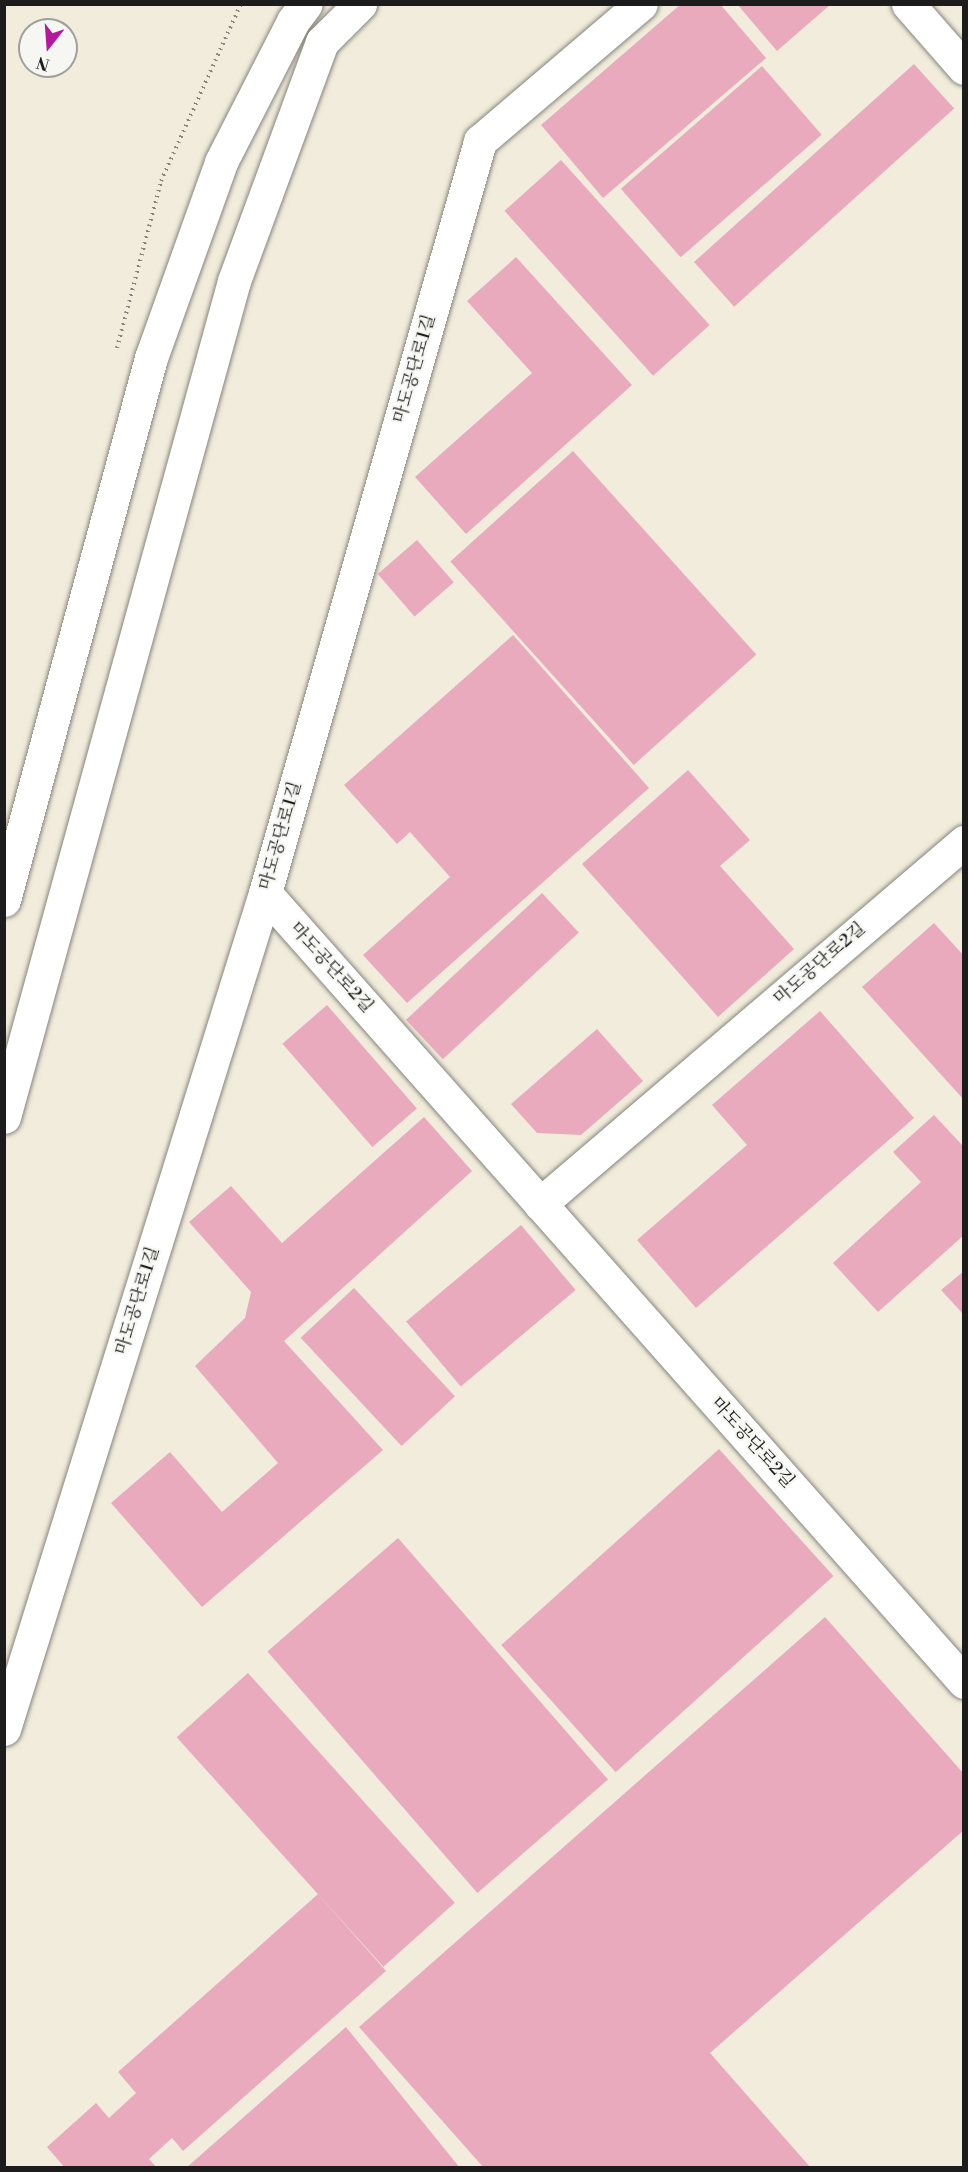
<!DOCTYPE html>
<html>
<head>
<meta charset="utf-8">
<style>
	body { margin:0 }
	#map { position:relative; width:968px; height:2172px; overflow:hidden; background:#f1ecdb; font-family:"Libre Bodoni","Noto Serif KR",serif }
	div>[style] { position:absolute }
	[style*='--x'] { left:calc(var(--x)*1px); top:calc(var(--y)*1px); width:calc(var(--w)*1px); rotate:calc(var(--a)*1deg) }
	.building>* { inset:0; background:#eaaabe; transform-origin:0 0 }
	.path>* { height:4px; margin-top:-2px; transform-origin:0; background:repeating-linear-gradient(90deg,#86847c 0 1.5px,transparent 0 6px) }
	.roads { filter:drop-shadow(0 0 2px #86847c) drop-shadow(0 0 2px #86847c) }
	.minor>* { height:33px; margin:-16.5px; padding:0 16.5px; transform-origin:16.5px; border-radius:16.5px; background:#fff }
	span { translate:-50% -50%; white-space:nowrap; text-align:center; line-height:1.15; -webkit-text-stroke:4.5px #f6f6f2; paint-order:stroke }
	.street-label { font-size:18px; color:#1c1c1c }
	.frame { position:absolute; inset:0; border:6px solid #1c1c1c; pointer-events:none }
	.north { position:absolute; left:18px; top:18px; width:60px; height:60px; box-sizing:border-box; background:#f6f6f2; border:2px solid #9f9f9c; border-radius:50%; rotate:197deg; font-size:16px; font-weight:700; line-height:24px; text-align:center; color:#1c1c1c }
	.north::after { content:''; display:block; margin:auto; width:21px; height:27px; background:#b5179e; clip-path:polygon(50% 0,100% 100%,50% 72%,0 100%) }
</style>
</head>
<body>
<div id="map">
	<div class="building">
		<div style="clip-path:polygon(681px 4px,720px 4px,766px 58px,603px 198px,541px 125px)"></div>
		<div style="clip-path:polygon(737px 4px,831px 4px,777px 51px)"></div>
		<div style="left:914px;top:64px;width:60px;height:296px;rotate:48deg"></div>
		<div style="left:762px;top:66px;width:91px;height:187px;rotate:49deg"></div>
		<div style="left:561px;top:160px;width:222px;height:76px;rotate:48deg"></div>
		<div style="clip-path:polygon(516px 257px,632px 385px,466px 534px,415px 477px,532px 373px,467px 301px)"></div>
		<div style="left:573px;top:451px;width:274px;height:165px;rotate:48deg"></div>
		<div style="left:417px;top:540px;width:56px;height:52px;rotate:49deg"></div>
		<div style="clip-path:polygon(513px 635px,649px 788px,407px 1003px,363px 955px,450px 877px,410px 832px,397px 844px,344px 785px)"></div>
		<div style="clip-path:polygon(688px 770px,750px 840px,720px 866px,794px 949px,718px 1017px,582px 864px)"></div>
		<div style="left:542px;top:893px;width:54px;height:186px;rotate:47deg"></div>
		<div style="clip-path:polygon(934px 923px,964px 956px,964px 1100px,862px 987px)"></div>
		<div style="left:327px;top:1005px;width:137px;height:59px;rotate:49deg"></div>
		<div style="clip-path:polygon(820px 1011px,914px 1118px,696px 1308px,637px 1240px,747px 1145px,712px 1105px)"></div>
		<div style="clip-path:polygon(597px 1029px,643px 1081px,581px 1135px,537px 1133px,511px 1104px)"></div>
		<div style="clip-path:polygon(934px 1115px,964px 1147px,964px 1235px,878px 1312px,833px 1263px,921px 1182px,893px 1152px)"></div>
		<div style="clip-path:polygon(424px 1117px,472px 1171px,284px 1341px,383px 1450px,202px 1607px,111px 1503px,170px 1452px,222px 1512px,278px 1463px,195px 1366px,245px 1318px,251px 1292px,189px 1222px,231px 1186px,282px 1243px)"></div>
		<div style="left:521px;top:1225px;width:85px;height:150px;rotate:50deg"></div>
		<div style="clip-path:polygon(964px 1271px,964px 1315px,941px 1290px)"></div>
		<div style="left:354px;top:1288px;width:148px;height:73px;rotate:47deg"></div>
		<div style="left:719px;top:1449px;width:171px;height:293px;rotate:48deg"></div>
		<div style="left:398px;top:1538px;width:320px;height:173px;rotate:49deg"></div>
		<div style="clip-path:polygon(825px 1617px,964px 1774px,964px 1830px,710px 2053px,811px 2168px,484px 2168px,359px 2027px)"></div>
		<div style="left:248px;top:1673px;width:309px;height:96px;rotate:48deg"></div>
		<div style="clip-path:polygon(318px 1894px,386px 1971px,183px 2151px,172px 2138px,149px 2159px,157px 2168px,65px 2168px,47px 2147px,96px 2103px,109px 2118px,136px 2093px,118px 2072px)"></div>
		<div style="clip-path:polygon(346px 2027px,460px 2168px,186px 2168px)"></div>
	</div>
	<div class="path">
		<div style="--x:117;--y:348;--w:173;--a:-75.2"></div>
		<div style="--x:161;--y:181;--w:194;--a:-65.7"></div>
	</div>
	<div class="roads">
		<div class="minor">
			<div style="--x:908;--y:4;--w:85;--a:48.8"></div>
			<div style="--x:265;--y:893;--w:1054;--a:48.46"></div>
			<div style="--x:4;--y:900;--w:562;--a:-74.83"></div>
			<div style="--x:151;--y:358;--w:208;--a:-70.3"></div>
			<div style="--x:221;--y:162;--w:158;--a:-62.9"></div>
			<div style="--x:293;--y:21;--w:21;--a:-53"></div>
			<div style="--x:4;--y:1117;--w:867;--a:-74.62"></div>
			<div style="--x:234;--y:281;--w:255;--a:-69.8"></div>
			<div style="--x:322;--y:42;--w:54;--a:-45"></div>
			<div style="--x:540;--y:1204;--w:558;--a:-40.49"></div>
			<div style="--x:4;--y:1729;--w:876;--a:-72.66"></div>
			<div style="--x:265;--y:893;--w:782;--a:-74.04"></div>
			<div style="--x:480;--y:141;--w:211;--a:-40.4"></div>
		</div>
	</div>
	<div class="street-label">
		<span style="left:415px;top:369px;rotate:-74deg">마도공단로1길</span>
		<span style="left:281px;top:836px;rotate:-74deg">마도공단로1길</span>
		<span style="left:820px;top:964px;rotate:-41deg">마도공단로2길</span>
		<span style="left:331px;top:968px;rotate:48deg">마도공단로2길</span>
		<span style="left:138px;top:1301px;rotate:-73deg">마도공단로1길</span>
		<span style="left:752px;top:1443px;rotate:48deg">마도공단로2길</span>
	</div>
	<div class="frame"></div>
	<div class="north">N</div>
</div>
</body>
</html>
